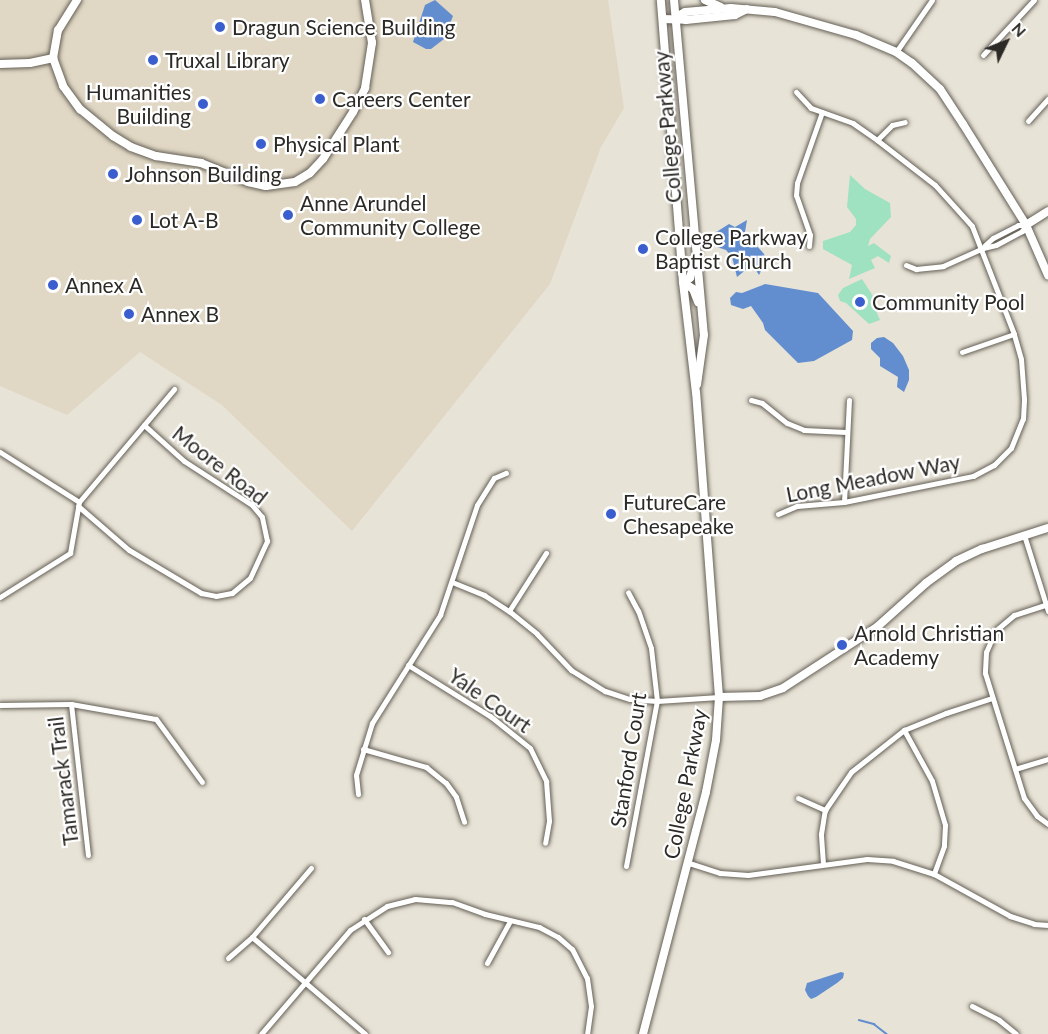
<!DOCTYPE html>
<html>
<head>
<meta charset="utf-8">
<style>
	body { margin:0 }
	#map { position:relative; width:1048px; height:1034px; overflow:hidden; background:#e8e3d7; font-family:Lato,sans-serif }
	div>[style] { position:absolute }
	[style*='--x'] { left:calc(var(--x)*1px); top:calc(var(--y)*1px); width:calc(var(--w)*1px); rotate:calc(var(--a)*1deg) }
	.built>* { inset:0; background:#e0d7c4 }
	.green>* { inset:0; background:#9fe2c1 }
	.water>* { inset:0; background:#628ed0 }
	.stream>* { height:1.5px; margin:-0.75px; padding:0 0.75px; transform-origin:0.75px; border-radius:0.75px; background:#628ed0 }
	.roads { filter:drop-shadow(0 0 2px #645f55) drop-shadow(0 0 2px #645f55) }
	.street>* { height:5px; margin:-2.5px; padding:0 2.5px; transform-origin:2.5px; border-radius:2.5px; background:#fff }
	.secondary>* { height:8px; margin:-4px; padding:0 4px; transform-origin:4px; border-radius:4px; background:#fff }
	.dots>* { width:16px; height:16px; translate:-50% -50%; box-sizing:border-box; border:3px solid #fff; border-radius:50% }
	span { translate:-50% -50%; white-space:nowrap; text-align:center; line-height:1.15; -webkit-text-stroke:4.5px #fff; paint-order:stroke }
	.poi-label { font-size:21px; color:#2c2a26 }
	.left { translate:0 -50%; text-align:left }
	.right { translate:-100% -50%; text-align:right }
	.street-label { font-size:21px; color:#2c2a26 }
	.north { position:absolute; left:976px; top:12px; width:60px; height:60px; -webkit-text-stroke:4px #fff; paint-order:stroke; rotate:47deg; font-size:16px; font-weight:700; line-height:24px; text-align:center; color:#2c2a26 }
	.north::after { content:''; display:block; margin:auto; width:21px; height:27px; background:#2c2a26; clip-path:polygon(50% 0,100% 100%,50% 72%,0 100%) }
</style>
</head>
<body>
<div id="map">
	<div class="built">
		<div style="clip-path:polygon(0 0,608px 0,624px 108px,601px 147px,550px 284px,352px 531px,222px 405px,140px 352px,67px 415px,0 386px)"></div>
	</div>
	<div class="green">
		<div style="clip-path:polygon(850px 175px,865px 189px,890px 203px,891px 217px,870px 239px,868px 246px,874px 243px,891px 256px,889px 263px,878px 256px,871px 260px,875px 268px,849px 279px,852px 265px,823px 249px,823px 241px,850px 232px,856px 225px,856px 219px,847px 207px)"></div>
		<div style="clip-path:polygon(862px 279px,873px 296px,880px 293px,881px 295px,878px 296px,876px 311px,880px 320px,869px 324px,846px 303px,840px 301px,838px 295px,843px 288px)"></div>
	</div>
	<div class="water">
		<div style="clip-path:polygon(435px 0,453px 16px,444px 39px,431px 49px,426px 49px,413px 42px,425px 5px)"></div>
		<div style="clip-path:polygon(747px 220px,745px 232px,764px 254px,766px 261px,759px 275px,755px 269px,748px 268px,737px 277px,732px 257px,726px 250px,717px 247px,710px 236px,729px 224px,735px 227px)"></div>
		<div style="clip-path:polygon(765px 284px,818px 293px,853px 331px,852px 340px,814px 361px,798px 363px,765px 330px,763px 323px,751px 306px,743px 309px,731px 305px,730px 298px,736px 292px,742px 293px)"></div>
		<div style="clip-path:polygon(884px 337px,893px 343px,903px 356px,909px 370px,909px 380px,904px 392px,897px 387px,898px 377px,880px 366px,880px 358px,871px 349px,871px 343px,877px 338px)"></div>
		<div style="clip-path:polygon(841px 972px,844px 973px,843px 978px,837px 983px,816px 997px,811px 999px,808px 996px,805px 990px,807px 983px)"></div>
	</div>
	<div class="stream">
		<div style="--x:859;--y:1020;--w:16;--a:15"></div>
		<div style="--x:874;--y:1024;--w:16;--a:38"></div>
	</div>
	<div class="roads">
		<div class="street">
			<div style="--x:896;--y:52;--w:63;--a:-55.3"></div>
			<div style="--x:983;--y:55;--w:75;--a:-47.2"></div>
			<div style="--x:1028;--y:121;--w:30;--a:-48"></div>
			<div style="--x:877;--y:140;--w:21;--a:-45"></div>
			<div style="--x:892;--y:125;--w:13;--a:-13"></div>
			<div style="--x:809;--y:246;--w:11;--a:-85"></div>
			<div style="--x:810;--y:235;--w:42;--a:-109.3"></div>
			<div style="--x:796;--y:195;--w:12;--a:-85"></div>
			<div style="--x:797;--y:183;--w:75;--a:-70.6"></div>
			<div style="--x:984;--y:246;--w:12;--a:-42"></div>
			<div style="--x:993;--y:238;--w:28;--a:-27"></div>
			<div style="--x:1018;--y:225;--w:8;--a:0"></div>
			<div style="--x:906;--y:265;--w:11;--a:22"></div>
			<div style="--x:916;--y:269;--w:27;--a:-6"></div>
			<div style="--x:943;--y:266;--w:44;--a:-24.2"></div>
			<div style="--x:983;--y:248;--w:13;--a:-13"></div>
			<div style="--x:996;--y:245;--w:30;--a:-28"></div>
			<div style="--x:1022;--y:231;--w:7;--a:-56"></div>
			<div style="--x:962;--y:352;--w:55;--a:-19.1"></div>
			<div style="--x:751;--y:400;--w:11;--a:15"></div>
			<div style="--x:762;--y:403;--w:32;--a:39"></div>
			<div style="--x:787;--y:423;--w:18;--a:22"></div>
			<div style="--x:804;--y:430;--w:42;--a:2.7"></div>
			<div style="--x:0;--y:452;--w:93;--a:32.3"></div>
			<div style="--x:844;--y:502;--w:102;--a:-87.2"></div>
			<div style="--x:78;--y:506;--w:67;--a:40.8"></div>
			<div style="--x:129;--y:550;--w:84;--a:30.8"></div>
			<div style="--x:201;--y:593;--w:15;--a:11"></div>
			<div style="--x:216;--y:596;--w:16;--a:-11"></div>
			<div style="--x:232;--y:593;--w:23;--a:-40"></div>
			<div style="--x:250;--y:578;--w:41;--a:-65.3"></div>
			<div style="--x:267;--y:541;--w:25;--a:-102"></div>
			<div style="--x:262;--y:517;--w:16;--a:-130"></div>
			<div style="--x:252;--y:505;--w:81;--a:-147.1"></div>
			<div style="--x:184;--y:461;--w:54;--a:-138"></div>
			<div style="--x:778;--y:514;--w:21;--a:-23"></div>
			<div style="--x:797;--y:506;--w:47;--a:-4.9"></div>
			<div style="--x:844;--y:502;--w:132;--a:-11.4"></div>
			<div style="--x:973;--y:476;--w:24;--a:-28"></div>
			<div style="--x:994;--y:465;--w:24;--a:-45"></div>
			<div style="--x:1011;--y:448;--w:31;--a:-68"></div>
			<div style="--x:1023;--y:419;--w:20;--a:-87"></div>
			<div style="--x:1024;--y:399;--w:40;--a:-94.3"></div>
			<div style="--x:1021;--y:359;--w:26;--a:-106"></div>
			<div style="--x:1014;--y:334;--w:116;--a:-111.3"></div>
			<div style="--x:972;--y:226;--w:55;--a:-132.1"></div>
			<div style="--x:935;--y:185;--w:73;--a:-142.2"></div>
			<div style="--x:877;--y:140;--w:29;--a:-145"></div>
			<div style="--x:853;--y:123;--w:45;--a:-160.3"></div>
			<div style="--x:811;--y:108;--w:22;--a:-133"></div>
			<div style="--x:1024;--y:535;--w:80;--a:72.5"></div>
			<div style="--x:452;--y:582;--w:35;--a:22"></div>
			<div style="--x:484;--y:595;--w:30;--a:33"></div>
			<div style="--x:509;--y:611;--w:36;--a:39"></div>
			<div style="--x:537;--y:634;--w:50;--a:46.6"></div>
			<div style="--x:571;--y:670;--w:40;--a:32"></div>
			<div style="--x:605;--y:691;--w:26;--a:18"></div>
			<div style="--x:630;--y:699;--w:27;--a:4"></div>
			<div style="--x:657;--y:701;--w:62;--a:-3.7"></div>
			<div style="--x:0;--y:597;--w:83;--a:-32.2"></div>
			<div style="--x:70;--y:553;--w:52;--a:-80"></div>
			<div style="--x:79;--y:502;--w:148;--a:-49.9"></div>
			<div style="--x:1048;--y:604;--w:36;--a:162"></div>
			<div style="--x:1014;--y:615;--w:25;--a:140"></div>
			<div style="--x:995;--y:631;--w:23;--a:113"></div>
			<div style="--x:986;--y:652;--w:21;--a:93"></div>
			<div style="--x:985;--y:673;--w:131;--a:72.7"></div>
			<div style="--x:1024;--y:798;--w:22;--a:54"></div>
			<div style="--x:1037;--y:816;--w:14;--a:36"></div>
			<div style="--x:509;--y:611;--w:69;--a:-57.5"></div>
			<div style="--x:408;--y:665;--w:97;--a:31.9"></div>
			<div style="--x:490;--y:716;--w:51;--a:38.7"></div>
			<div style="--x:530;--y:748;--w:37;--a:64"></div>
			<div style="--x:546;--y:781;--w:40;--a:85.7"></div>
			<div style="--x:549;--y:821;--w:22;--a:100"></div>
			<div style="--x:71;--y:704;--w:152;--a:83.6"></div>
			<div style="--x:0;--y:705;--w:71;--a:-0.8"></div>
			<div style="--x:71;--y:704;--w:86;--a:10"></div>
			<div style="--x:156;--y:719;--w:78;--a:53.9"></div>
			<div style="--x:904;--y:730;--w:58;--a:61.2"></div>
			<div style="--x:932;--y:781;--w:46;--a:73.5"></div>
			<div style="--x:945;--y:825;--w:21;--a:93"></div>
			<div style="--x:944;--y:846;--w:30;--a:110"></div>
			<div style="--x:363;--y:749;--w:66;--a:15.9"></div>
			<div style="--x:426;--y:767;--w:26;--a:39"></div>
			<div style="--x:446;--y:783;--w:17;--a:54"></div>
			<div style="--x:456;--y:797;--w:26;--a:72"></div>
			<div style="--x:1015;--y:769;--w:34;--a:-17"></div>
			<div style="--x:358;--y:794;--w:19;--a:-96"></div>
			<div style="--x:356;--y:775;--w:54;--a:-72.9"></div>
			<div style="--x:372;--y:723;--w:128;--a:-57.8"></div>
			<div style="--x:440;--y:615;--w:116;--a:-71.4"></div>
			<div style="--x:477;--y:505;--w:32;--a:-58"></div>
			<div style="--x:494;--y:478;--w:13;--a:-23"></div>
			<div style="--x:798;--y:798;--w:30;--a:24"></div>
			<div style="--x:689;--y:863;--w:33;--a:18"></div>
			<div style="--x:720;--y:873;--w:28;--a:4"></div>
			<div style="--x:748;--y:875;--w:120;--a:-7.7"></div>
			<div style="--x:867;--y:859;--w:26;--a:4"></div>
			<div style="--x:893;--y:861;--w:43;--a:17.6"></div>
			<div style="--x:934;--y:874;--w:87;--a:28.9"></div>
			<div style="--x:1010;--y:916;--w:25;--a:18"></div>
			<div style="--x:1034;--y:924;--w:14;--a:4"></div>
			<div style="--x:823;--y:864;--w:30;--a:-94"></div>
			<div style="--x:821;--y:834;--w:24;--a:-81"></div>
			<div style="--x:825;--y:810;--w:46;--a:-55.6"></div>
			<div style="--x:851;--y:772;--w:68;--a:-38.4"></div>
			<div style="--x:904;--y:730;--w:45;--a:-22"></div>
			<div style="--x:946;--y:713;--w:48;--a:-18.1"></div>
			<div style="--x:626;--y:866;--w:168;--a:-79.4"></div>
			<div style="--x:657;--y:701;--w:53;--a:-96.5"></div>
			<div style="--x:651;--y:648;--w:39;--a:-109"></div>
			<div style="--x:638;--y:611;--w:21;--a:-118"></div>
			<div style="--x:364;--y:919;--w:41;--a:54"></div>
			<div style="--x:252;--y:937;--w:149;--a:40.6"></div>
			<div style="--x:228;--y:958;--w:32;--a:-41"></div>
			<div style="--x:252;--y:937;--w:91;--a:-49.5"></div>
			<div style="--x:487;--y:963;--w:48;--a:-61.3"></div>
			<div style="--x:972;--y:1006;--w:30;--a:27"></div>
			<div style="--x:999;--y:1020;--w:22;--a:39"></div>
			<div style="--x:261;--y:1034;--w:137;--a:-49.4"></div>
			<div style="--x:350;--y:930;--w:44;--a:-33"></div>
			<div style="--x:387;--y:906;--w:29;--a:-14"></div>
			<div style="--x:415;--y:899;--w:37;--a:5"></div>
			<div style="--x:452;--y:902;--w:35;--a:20"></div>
			<div style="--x:485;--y:914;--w:56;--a:13.5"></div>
			<div style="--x:539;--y:927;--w:21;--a:28"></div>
			<div style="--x:558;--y:937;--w:18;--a:41"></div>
			<div style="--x:572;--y:949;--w:33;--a:63"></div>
			<div style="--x:587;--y:978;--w:28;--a:82"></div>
			<div style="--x:591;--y:1006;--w:28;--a:98"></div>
		</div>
		<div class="secondary">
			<div style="--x:77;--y:0;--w:36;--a:122"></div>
			<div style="--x:58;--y:30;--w:28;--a:100"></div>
			<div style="--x:53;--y:58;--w:30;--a:70"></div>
			<div style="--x:63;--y:86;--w:29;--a:54"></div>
			<div style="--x:80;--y:109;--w:43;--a:39.3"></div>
			<div style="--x:113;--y:136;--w:21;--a:31"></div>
			<div style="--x:131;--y:147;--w:27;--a:20"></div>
			<div style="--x:156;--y:156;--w:46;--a:8.8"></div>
			<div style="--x:201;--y:163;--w:51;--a:22"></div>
			<div style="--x:248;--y:182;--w:18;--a:13"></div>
			<div style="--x:266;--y:186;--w:29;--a:-8"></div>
			<div style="--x:295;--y:182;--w:17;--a:-31"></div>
			<div style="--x:310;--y:173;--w:19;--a:-47"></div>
			<div style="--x:323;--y:159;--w:56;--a:-57.4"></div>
			<div style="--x:353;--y:112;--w:27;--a:-63"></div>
			<div style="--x:365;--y:88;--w:46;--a:-81.2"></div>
			<div style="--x:372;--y:43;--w:44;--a:-99.2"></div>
			<div style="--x:674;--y:0;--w:336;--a:84.9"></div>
			<div style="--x:704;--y:335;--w:50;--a:98"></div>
			<div style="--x:705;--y:0;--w:17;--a:24"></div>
			<div style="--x:676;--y:17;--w:10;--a:-29"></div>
			<div style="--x:685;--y:12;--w:46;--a:-5"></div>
			<div style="--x:731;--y:8;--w:44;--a:5.2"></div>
			<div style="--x:775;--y:12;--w:84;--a:15.9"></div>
			<div style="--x:856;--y:35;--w:43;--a:23"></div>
			<div style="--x:896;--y:52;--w:19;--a:35"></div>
			<div style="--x:912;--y:63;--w:38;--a:43"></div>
			<div style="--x:940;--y:89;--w:42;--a:56.7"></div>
			<div style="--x:963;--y:124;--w:119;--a:58"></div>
			<div style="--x:1026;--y:225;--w:55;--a:66.3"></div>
			<div style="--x:663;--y:19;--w:23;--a:2"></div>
			<div style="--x:686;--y:20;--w:49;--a:-5.8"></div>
			<div style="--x:735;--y:15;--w:13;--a:-27"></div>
			<div style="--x:0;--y:64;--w:30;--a:-2"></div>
			<div style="--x:30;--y:63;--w:24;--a:-12"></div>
			<div style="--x:1026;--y:225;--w:26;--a:-32"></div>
			<div style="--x:694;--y:262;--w:16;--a:104"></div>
			<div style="--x:690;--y:278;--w:8;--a:150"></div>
			<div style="--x:683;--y:282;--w:12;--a:35"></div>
			<div style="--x:693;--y:289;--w:14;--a:69"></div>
			<div style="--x:719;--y:697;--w:41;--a:-1.4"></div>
			<div style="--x:760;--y:696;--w:24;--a:-19"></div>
			<div style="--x:783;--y:688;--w:112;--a:-33"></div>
			<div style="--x:877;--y:627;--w:66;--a:-41.9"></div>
			<div style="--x:926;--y:583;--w:37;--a:-36"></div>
			<div style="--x:956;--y:561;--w:29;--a:-25"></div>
			<div style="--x:982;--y:549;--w:69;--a:-17.7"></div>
			<div style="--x:643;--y:1034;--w:250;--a:-75.4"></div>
			<div style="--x:706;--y:792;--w:53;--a:-79.1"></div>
			<div style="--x:716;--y:740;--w:43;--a:-86"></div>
			<div style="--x:719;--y:697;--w:305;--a:-94.3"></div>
			<div style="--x:696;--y:393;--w:112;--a:-96.7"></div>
			<div style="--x:683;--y:282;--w:283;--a:-94.5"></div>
		</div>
	</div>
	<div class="dots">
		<div style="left:220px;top:27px;background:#3b5ecf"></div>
		<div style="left:153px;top:60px;background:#3b5ecf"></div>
		<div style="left:320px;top:99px;background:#3b5ecf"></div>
		<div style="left:203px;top:104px;background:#3b5ecf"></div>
		<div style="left:261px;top:144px;background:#3b5ecf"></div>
		<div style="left:113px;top:174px;background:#3b5ecf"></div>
		<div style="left:288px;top:215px;background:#3b5ecf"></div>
		<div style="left:137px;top:220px;background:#3b5ecf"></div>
		<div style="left:643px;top:249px;background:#3b5ecf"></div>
		<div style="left:53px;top:285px;background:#3b5ecf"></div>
		<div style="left:860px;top:302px;background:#3b5ecf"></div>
		<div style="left:129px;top:314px;background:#3b5ecf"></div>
		<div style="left:611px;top:514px;background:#3b5ecf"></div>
		<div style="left:842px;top:645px;background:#3b5ecf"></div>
	</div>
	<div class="poi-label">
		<span class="left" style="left:232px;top:27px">Dragun Science Building</span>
		<span class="left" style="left:165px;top:60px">Truxal Library</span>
		<span class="right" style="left:191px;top:104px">Humanities<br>Building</span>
		<span class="left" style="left:332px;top:99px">Careers Center</span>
		<span class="left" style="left:273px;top:144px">Physical Plant</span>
		<span class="left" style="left:125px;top:174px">Johnson Building</span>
		<span class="left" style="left:300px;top:215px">Anne Arundel<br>Community College</span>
		<span class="left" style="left:149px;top:220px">Lot A-B</span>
		<span class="left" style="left:655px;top:249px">College Parkway<br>Baptist Church</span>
		<span class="left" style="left:65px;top:285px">Annex A</span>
		<span class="left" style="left:872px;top:302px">Community Pool</span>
		<span class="left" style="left:141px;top:314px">Annex B</span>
		<span class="left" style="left:623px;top:514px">FutureCare<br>Chesapeake</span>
		<span class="left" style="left:854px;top:645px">Arnold Christian<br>Academy</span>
	</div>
	<div class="street-label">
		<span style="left:667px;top:127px;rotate:-95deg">College Parkway</span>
		<span style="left:220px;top:465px;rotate:38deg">Moore Road</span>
		<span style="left:873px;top:478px;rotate:-11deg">Long Meadow Way</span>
		<span style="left:490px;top:700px;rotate:35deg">Yale Court</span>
		<span style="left:628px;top:760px;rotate:-81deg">Stanford Court</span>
		<span style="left:63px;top:781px;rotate:-97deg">Tamarack Trail</span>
		<span style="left:685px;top:784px;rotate:-79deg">College Parkway</span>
	</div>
	<div class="north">N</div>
</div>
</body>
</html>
